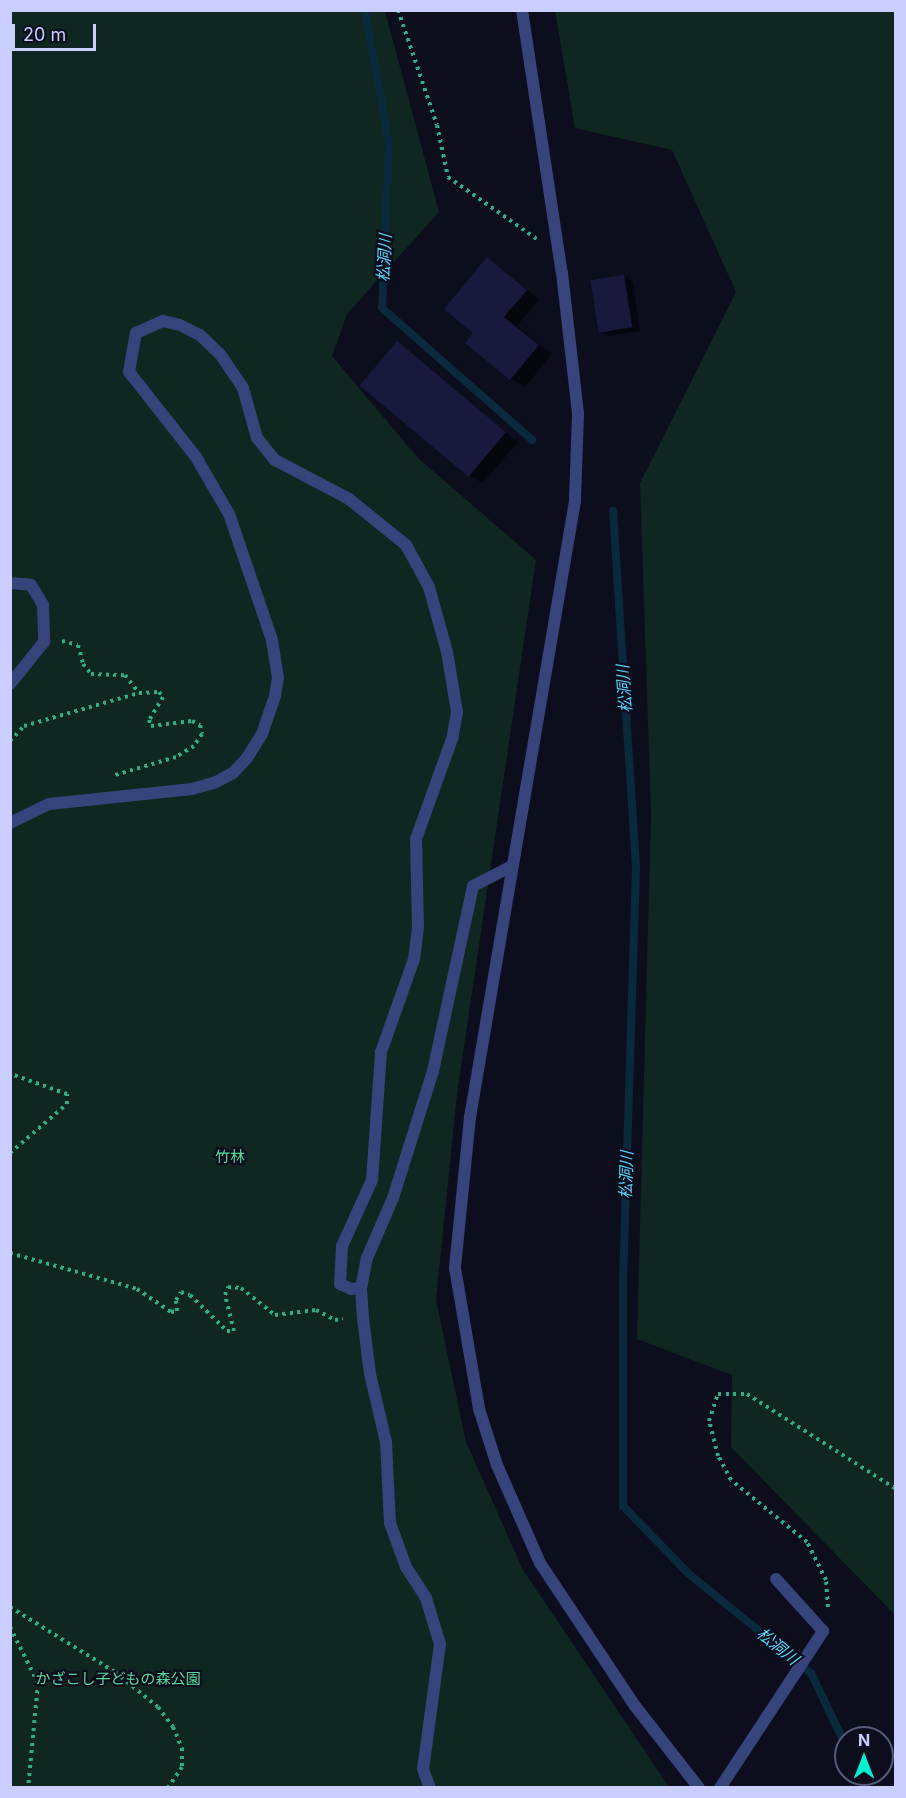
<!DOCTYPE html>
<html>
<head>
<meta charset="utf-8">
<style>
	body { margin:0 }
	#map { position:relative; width:906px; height:1798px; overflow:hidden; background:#0c0d1d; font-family:Inter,"Noto Sans JP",sans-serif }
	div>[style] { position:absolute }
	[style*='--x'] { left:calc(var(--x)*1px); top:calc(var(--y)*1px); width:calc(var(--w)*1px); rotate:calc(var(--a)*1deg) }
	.green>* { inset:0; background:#0f2720 }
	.shadow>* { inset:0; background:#0007 }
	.stream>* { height:8px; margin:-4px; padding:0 4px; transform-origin:4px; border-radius:4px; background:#0b293c }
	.building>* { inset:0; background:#18193d; transform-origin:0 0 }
	.path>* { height:4px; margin-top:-2px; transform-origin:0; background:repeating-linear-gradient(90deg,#2fac88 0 3px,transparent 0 7.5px) }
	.service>* { height:12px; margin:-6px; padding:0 6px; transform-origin:6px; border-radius:6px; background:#37447b }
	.minor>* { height:12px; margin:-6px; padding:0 6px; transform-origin:6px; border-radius:6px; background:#37447b }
	.tertiary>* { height:12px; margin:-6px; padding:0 6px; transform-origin:6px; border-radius:6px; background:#37447b }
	span { translate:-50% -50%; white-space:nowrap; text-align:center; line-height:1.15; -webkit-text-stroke:4.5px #0c0d1d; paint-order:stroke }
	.park-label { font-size:15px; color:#57dc9d }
	.water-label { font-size:16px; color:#59d5fc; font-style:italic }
	.frame { position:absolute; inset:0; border:12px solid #c9cefe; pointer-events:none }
	.north { position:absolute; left:834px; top:1726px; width:60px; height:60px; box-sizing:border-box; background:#0c0d1d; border:2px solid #585a77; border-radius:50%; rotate:0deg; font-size:16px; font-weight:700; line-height:24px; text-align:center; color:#c9cefe }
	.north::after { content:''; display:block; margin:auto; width:21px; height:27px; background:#04eed1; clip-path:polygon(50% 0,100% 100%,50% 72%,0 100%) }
	.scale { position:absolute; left:12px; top:24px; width:84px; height:27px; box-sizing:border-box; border:3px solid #c9cefe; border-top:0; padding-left:8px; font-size:18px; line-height:21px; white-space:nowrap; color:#c9cefe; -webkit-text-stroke:4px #0c0d1d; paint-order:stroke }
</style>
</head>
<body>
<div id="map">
	<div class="green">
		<div style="clip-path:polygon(11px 11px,385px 11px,439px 212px,347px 314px,332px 356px,418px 458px,536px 560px,457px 1094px,436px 1300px,466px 1442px,523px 1570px,669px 1787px,11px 1788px)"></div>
		<div style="clip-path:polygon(555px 11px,895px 11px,895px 1615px,731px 1447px,732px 1375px,637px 1339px,651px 814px,640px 483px,736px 292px,672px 150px,575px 128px)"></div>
	</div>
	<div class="shadow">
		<div style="clip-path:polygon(487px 259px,539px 299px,517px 326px,552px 354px,525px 387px,511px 379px,475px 333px)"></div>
		<div style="clip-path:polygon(623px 277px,633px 282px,640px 331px,608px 336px,599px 331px)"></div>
		<div style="clip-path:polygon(397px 343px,518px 442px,483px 483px,469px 476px)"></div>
	</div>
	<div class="stream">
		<div style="--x:365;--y:10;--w:136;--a:79.8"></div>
		<div style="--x:389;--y:144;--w:164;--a:92.4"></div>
		<div style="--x:382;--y:308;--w:200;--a:41.3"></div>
		<div style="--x:613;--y:511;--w:358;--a:86.3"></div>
		<div style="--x:636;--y:868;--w:419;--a:91.8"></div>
		<div style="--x:623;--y:1287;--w:219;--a:90"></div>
		<div style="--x:623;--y:1506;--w:95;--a:45.9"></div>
		<div style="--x:689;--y:1574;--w:157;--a:39.1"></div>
		<div style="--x:811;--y:1673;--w:81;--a:64.4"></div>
		<div style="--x:860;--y:1774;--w:15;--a:67"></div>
	</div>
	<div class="building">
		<div style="clip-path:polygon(487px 257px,527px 290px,504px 317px,539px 345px,510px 380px,465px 343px,473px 333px,444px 309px)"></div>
		<div style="left:624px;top:275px;width:53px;height:34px;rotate:81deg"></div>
		<div style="left:397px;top:341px;width:142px;height:58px;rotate:40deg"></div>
	</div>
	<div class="path">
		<div style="--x:398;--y:10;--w:121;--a:71.3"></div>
		<div style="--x:437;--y:125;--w:53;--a:78.1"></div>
		<div style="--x:448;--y:177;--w:108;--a:34.9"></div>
		<div style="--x:62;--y:641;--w:16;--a:14"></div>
		<div style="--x:78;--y:645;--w:20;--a:75"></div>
		<div style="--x:83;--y:664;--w:13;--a:51"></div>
		<div style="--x:91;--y:674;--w:34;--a:2"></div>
		<div style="--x:125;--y:675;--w:23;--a:52"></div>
		<div style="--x:139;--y:693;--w:20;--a:-3"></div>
		<div style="--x:159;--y:692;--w:6;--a:51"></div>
		<div style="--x:163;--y:697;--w:27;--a:121"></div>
		<div style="--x:149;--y:720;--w:6;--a:72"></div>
		<div style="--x:151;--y:726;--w:41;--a:-7"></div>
		<div style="--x:192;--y:721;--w:9;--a:27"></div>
		<div style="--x:200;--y:725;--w:9;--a:77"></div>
		<div style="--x:202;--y:734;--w:14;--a:124"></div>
		<div style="--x:194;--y:746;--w:21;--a:149"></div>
		<div style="--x:176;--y:757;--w:64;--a:163.6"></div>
		<div style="--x:10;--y:741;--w:21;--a:-47"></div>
		<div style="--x:24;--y:726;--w:120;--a:-16"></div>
		<div style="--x:10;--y:1153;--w:75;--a:-40.7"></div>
		<div style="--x:67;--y:1104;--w:10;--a:-90"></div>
		<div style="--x:67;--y:1094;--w:59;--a:-160.3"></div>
		<div style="--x:10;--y:1253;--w:132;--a:15.8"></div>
		<div style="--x:137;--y:1289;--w:41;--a:34.1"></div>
		<div style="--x:171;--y:1312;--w:6;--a:-9"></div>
		<div style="--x:177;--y:1311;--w:11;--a:-95"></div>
		<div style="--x:176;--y:1300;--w:9;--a:-58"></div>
		<div style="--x:181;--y:1292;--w:9;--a:18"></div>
		<div style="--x:190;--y:1295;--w:52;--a:44.2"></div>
		<div style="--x:227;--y:1331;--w:7;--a:0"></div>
		<div style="--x:234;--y:1331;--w:37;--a:-104"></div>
		<div style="--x:225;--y:1295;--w:9;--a:-69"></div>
		<div style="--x:228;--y:1287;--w:13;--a:4"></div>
		<div style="--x:241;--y:1288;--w:43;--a:38.5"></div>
		<div style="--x:275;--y:1315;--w:41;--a:-7"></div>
		<div style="--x:316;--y:1310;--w:21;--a:28"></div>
		<div style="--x:335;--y:1320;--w:8;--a:-7"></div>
		<div style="--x:10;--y:1607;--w:123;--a:31.8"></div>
		<div style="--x:115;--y:1672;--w:55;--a:39.1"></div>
		<div style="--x:158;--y:1707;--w:25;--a:53"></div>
		<div style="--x:173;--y:1727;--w:23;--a:67"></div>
		<div style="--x:182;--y:1748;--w:19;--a:90"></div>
		<div style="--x:182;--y:1767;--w:25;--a:124"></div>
		<div style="--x:828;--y:1607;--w:27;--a:-94"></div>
		<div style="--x:826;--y:1580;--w:42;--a:-116.6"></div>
		<div style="--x:807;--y:1542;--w:98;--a:-140.8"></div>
		<div style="--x:731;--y:1480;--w:27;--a:-118"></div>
		<div style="--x:718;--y:1456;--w:36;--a:-104"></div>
		<div style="--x:709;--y:1421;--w:28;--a:-72"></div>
		<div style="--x:718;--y:1394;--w:29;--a:0"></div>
		<div style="--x:747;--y:1394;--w:177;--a:32.5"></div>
		<div style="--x:10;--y:1627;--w:63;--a:63.4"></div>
		<div style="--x:38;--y:1683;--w:105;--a:95.4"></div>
	</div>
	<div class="service">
		<div style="--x:10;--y:583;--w:21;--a:5"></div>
		<div style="--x:31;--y:585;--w:23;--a:59"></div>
		<div style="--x:43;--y:605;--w:37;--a:88"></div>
		<div style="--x:44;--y:642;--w:54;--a:129"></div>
		<div style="--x:10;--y:823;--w:43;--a:-26"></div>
		<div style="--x:49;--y:804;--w:144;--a:-6"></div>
		<div style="--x:192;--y:789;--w:25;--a:-16"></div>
		<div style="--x:216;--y:782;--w:19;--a:-28"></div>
		<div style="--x:233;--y:773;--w:21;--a:-47"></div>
		<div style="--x:247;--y:758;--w:28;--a:-58"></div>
		<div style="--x:262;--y:734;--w:40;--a:-71.1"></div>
		<div style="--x:275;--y:696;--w:18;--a:-81"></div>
		<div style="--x:278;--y:678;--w:38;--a:-99"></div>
		<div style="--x:272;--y:640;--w:133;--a:-108.8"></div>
		<div style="--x:229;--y:514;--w:66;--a:-120.1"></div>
		<div style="--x:196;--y:457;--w:108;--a:-128.2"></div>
		<div style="--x:129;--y:372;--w:40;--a:-80"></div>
		<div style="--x:136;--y:333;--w:30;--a:-24"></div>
		<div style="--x:163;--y:321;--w:17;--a:13"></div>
		<div style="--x:180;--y:325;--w:22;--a:27"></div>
		<div style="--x:200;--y:335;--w:28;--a:44"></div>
		<div style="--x:220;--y:354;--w:41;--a:55.9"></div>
		<div style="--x:243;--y:388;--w:52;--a:74.4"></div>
		<div style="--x:257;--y:438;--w:28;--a:51"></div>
		<div style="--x:275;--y:460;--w:84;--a:27.8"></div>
		<div style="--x:349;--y:499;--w:73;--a:38.9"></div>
		<div style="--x:406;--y:545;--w:48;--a:61.3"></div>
		<div style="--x:429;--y:587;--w:67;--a:74.5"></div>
		<div style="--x:447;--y:652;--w:61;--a:80.5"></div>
		<div style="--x:457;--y:712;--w:27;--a:100"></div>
		<div style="--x:452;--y:739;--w:106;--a:109.8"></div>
		<div style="--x:416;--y:839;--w:88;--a:88.7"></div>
		<div style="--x:418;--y:927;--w:32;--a:97"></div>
		<div style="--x:414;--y:959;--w:99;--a:109.5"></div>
		<div style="--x:381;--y:1052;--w:128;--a:94"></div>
		<div style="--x:372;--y:1180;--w:72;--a:114.4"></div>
		<div style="--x:342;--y:1246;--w:38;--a:93"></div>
		<div style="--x:340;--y:1284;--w:12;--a:24"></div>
		<div style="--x:351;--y:1289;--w:10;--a:-6"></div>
		<div style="--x:363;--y:1318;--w:56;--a:82.9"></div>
		<div style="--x:370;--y:1374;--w:70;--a:76.8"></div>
		<div style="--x:386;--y:1442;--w:81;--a:87.2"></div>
		<div style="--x:390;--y:1523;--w:47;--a:70"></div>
		<div style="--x:406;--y:1567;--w:37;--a:57"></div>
		<div style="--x:426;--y:1598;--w:48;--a:73.1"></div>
		<div style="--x:440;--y:1644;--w:126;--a:97.7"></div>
		<div style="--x:423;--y:1769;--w:20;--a:70"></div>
		<div style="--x:720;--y:1788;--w:188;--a:-56.7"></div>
		<div style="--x:823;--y:1631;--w:70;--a:-132.1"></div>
	</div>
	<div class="minor">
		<div style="--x:363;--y:1318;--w:30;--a:-94"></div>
		<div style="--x:361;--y:1288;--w:31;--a:-79"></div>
		<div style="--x:367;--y:1258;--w:65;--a:-66.6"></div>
		<div style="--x:393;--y:1198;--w:133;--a:-72.5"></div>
		<div style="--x:433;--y:1071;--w:189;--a:-77.8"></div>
		<div style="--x:473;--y:886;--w:42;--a:-27.2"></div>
	</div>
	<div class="tertiary">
		<div style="--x:522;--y:10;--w:266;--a:81.4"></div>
		<div style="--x:562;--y:273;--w:142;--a:83.5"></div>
		<div style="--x:578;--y:414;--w:87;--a:92"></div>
		<div style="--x:575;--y:501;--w:625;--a:99.67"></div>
		<div style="--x:470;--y:1117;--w:152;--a:95.7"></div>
		<div style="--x:455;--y:1268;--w:143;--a:80.3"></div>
		<div style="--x:479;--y:1409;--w:59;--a:72.2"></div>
		<div style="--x:497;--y:1465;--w:107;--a:66.3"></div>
		<div style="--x:540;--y:1563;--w:172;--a:56.4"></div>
		<div style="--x:635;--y:1706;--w:104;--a:52"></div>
	</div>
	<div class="park-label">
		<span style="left:230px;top:1157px">竹林</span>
		<span style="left:118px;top:1679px">かざこし子どもの森公園</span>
	</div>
	<div class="water-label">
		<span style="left:384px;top:258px;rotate:-87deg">松洞川</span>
		<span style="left:624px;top:689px;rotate:-94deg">松洞川</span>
		<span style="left:626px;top:1175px;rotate:-88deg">松洞川</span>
		<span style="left:778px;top:1646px;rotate:39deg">松洞川</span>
	</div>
	<div class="frame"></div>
	<div class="north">N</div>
	<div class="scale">20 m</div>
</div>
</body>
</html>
